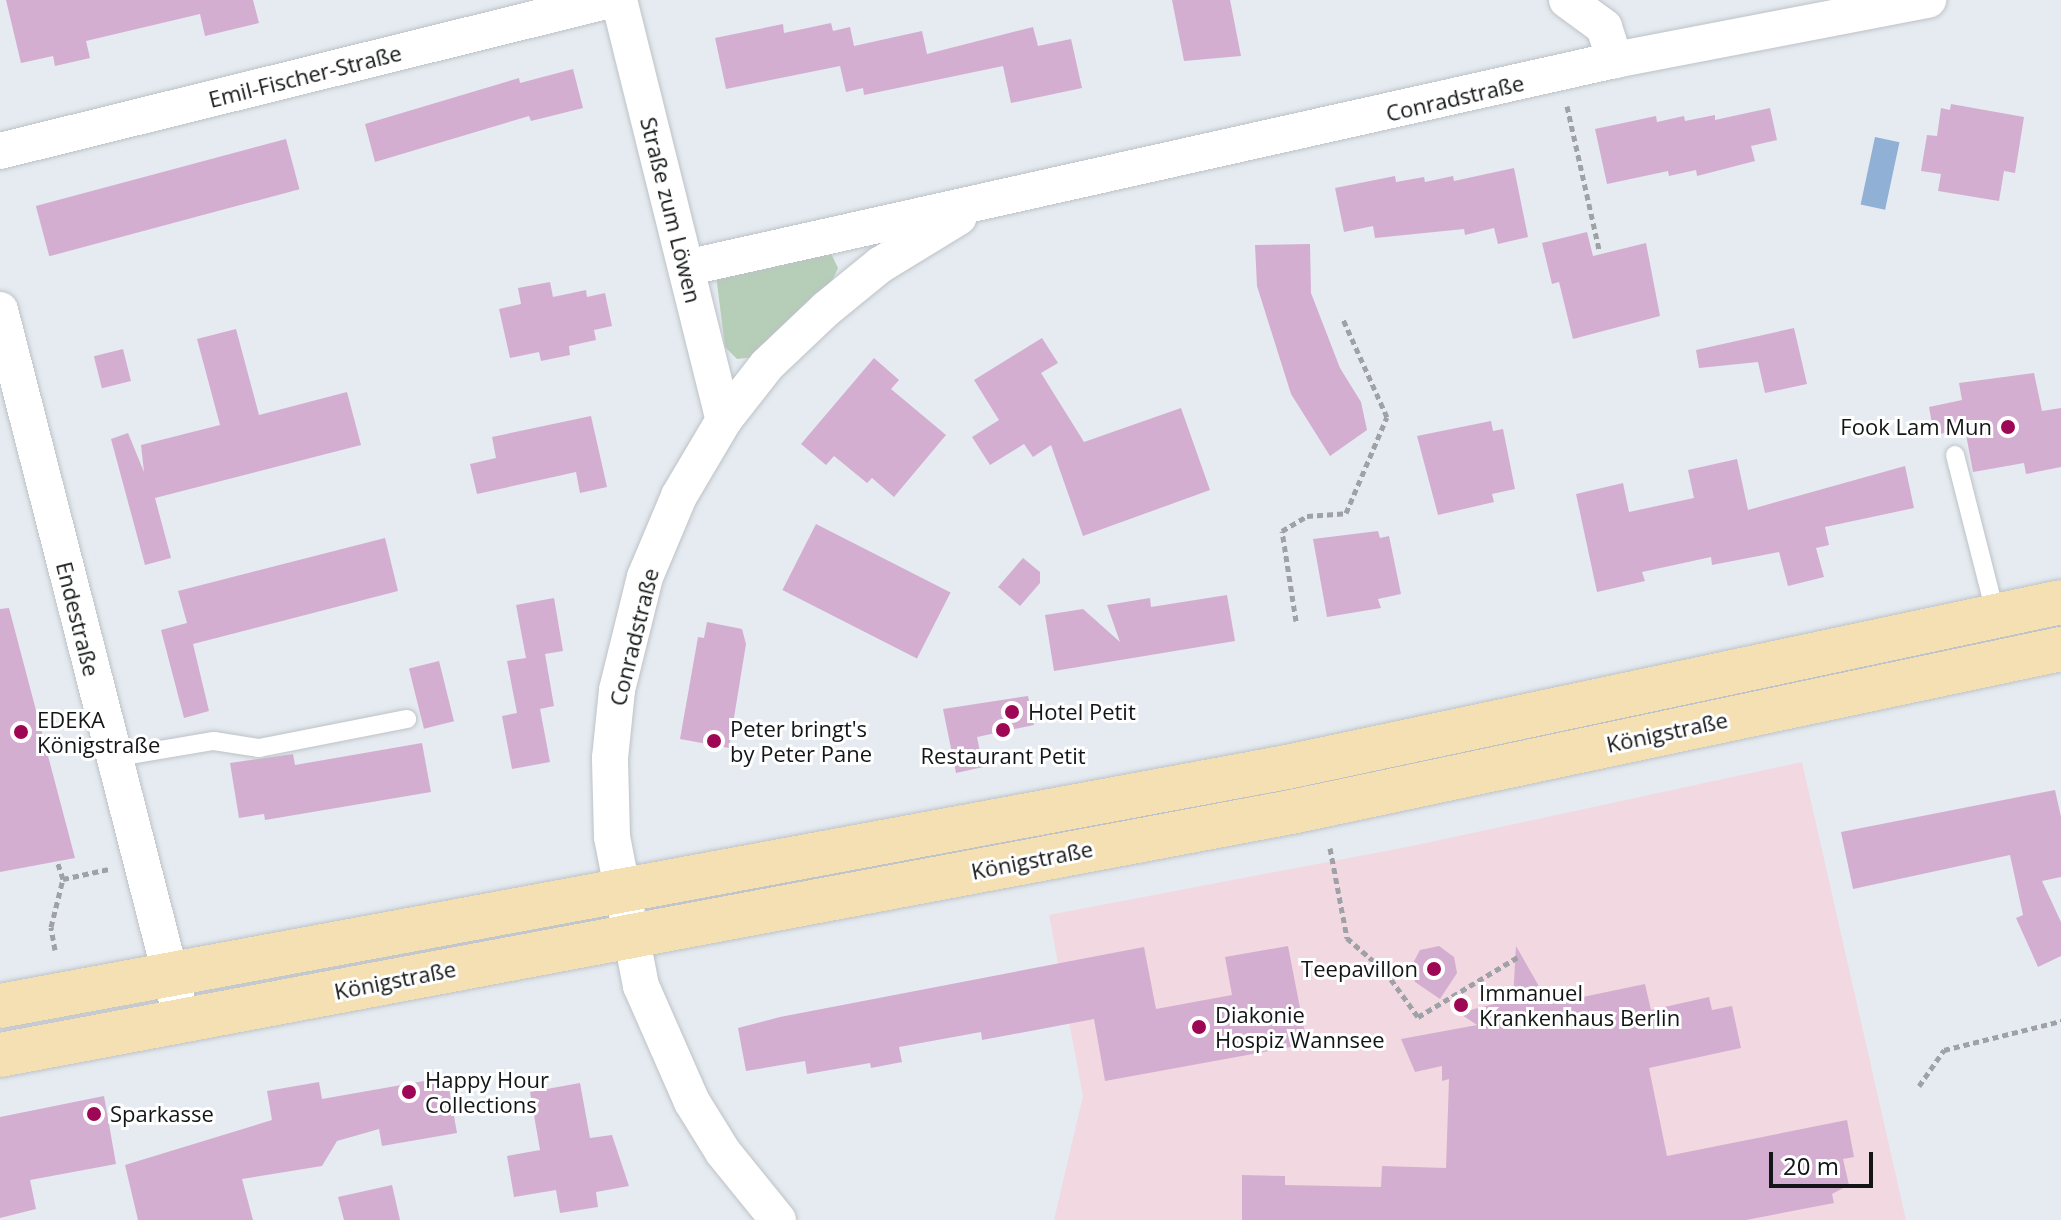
<!DOCTYPE html>
<html>
<head>
<meta charset="utf-8">
<style>
	body { margin:0 }
	#map { position:relative; width:2061px; height:1220px; overflow:hidden; background:#e5ebf0; font-family:"Open Sans",sans-serif }
	div>[style] { position:absolute }
	[style*='--x'] { left:calc(var(--x)*1px); top:calc(var(--y)*1px); width:calc(var(--w)*1px); rotate:calc(var(--a)*1deg) }
	.medical>* { inset:0; background:#f2d8e0 }
	.green>* { inset:0; background:#b6ceb8 }
	.water>* { inset:0; background:#90b0d5; transform-origin:0 0 }
	.building>* { inset:0; background:#d4aed1; transform-origin:0 0 }
	.path>* { height:5px; margin-top:-2.5px; transform-origin:0; background:repeating-linear-gradient(90deg,#9ea2a6 0 6px,transparent 0 10px) }
	.roads { filter:drop-shadow(0 0 2px #bdc2c7) drop-shadow(0 0 2px #bdc2c7) }
	.service>* { height:18px; margin:-9px; padding:0 9px; transform-origin:9px; border-radius:9px; background:#fff }
	.minor>* { height:36px; margin:-18px; padding:0 18px; transform-origin:18px; border-radius:18px; background:#fff }
	.primary>* { height:44px; margin:-22px; padding:0 22px; transform-origin:22px; border-radius:22px; background:#f5e0b3 }
	.dots>* { width:22px; height:22px; translate:-50% -50%; box-sizing:border-box; border:4px solid #fff; border-radius:50% }
	span { translate:-50% -50%; white-space:nowrap; text-align:center; line-height:1.15; -webkit-text-stroke:6px #fff; paint-order:stroke }
	.street-label { font-size:22px; color:#131516 }
	.poi-label { font-size:22px; color:#131516 }
	.right { translate:-100% -50%; text-align:right }
	.left { translate:0 -50%; text-align:left }
	.scale { position:absolute; left:1769px; top:1152px; width:104px; height:36px; box-sizing:border-box; border:4px solid #131516; border-top:0; padding-left:10px; font-size:24px; line-height:28px; white-space:nowrap; color:#131516; -webkit-text-stroke:6px #fff; paint-order:stroke }
</style>
</head>
<body>
<div id="map">
	<div class="medical">
		<div style="clip-path:polygon(1802px 762px,1906px 1220px,1054px 1220px,1083px 1096px,1049px 915px,1412px 846px)"></div>
	</div>
	<div class="green">
		<div style="clip-path:polygon(829px 249px,838px 268px,833px 279px,754px 357px,737px 359px,725px 347px,716px 275px)"></div>
	</div>
	<div class="water">
		<div style="left:1875px;top:137px;width:25px;height:69px;rotate:12deg"></div>
	</div>
	<div class="building">
		<div style="clip-path:polygon(6px 0,253px 0,259px 23px,205px 36px,200px 14px,86px 41px,90px 58px,55px 66px,53px 56px,21px 63px)"></div>
		<div style="clip-path:polygon(1172px 0,1230px 0,1241px 56px,1184px 61px)"></div>
		<div style="clip-path:polygon(831px 23px,833px 31px,850px 27px,854px 46px,922px 31px,927px 54px,1033px 27px,1038px 46px,1071px 39px,1082px 88px,1011px 103px,1003px 66px,864px 95px,863px 88px,846px 92px,840px 66px,726px 89px,715px 38px,783px 24px,784px 33px)"></div>
		<div style="clip-path:polygon(573px 69px,583px 108px,531px 121px,529px 116px,375px 162px,365px 124px,519px 78px,520px 83px)"></div>
		<div style="clip-path:polygon(1951px 104px,2024px 117px,2015px 173px,2004px 171px,1999px 201px,1938px 191px,1941px 174px,1921px 171px,1927px 135px,1937px 136px,1941px 108px,1950px 110px)"></div>
		<div style="clip-path:polygon(1770px 108px,1777px 140px,1751px 146px,1755px 161px,1697px 176px,1696px 170px,1669px 176px,1668px 171px,1607px 184px,1595px 129px,1656px 116px,1657px 122px,1684px 116px,1685px 121px,1715px 115px,1715px 120px)"></div>
		<div style="left:286px;top:139px;width:52px;height:259px;rotate:75deg"></div>
		<div style="clip-path:polygon(1514px 168px,1528px 237px,1498px 244px,1494px 228px,1465px 235px,1464px 229px,1375px 238px,1373px 226px,1344px 232px,1335px 188px,1395px 176px,1396px 182px,1424px 177px,1425px 182px,1453px 176px,1454px 181px)"></div>
		<div style="clip-path:polygon(1587px 232px,1593px 256px,1646px 243px,1660px 316px,1573px 339px,1559px 282px,1552px 284px,1542px 243px)"></div>
		<div style="clip-path:polygon(1310px 244px,1311px 293px,1340px 368px,1361px 402px,1367px 430px,1330px 456px,1291px 394px,1257px 286px,1255px 245px)"></div>
		<div style="clip-path:polygon(550px 282px,553px 297px,586px 290px,587px 297px,605px 293px,612px 326px,594px 330px,596px 340px,569px 346px,570px 355px,541px 361px,539px 352px,510px 358px,499px 309px,521px 304px,518px 288px)"></div>
		<div style="clip-path:polygon(1794px 328px,1807px 384px,1765px 393px,1758px 362px,1699px 368px,1696px 350px)"></div>
		<div style="clip-path:polygon(236px 329px,259px 415px,347px 392px,361px 445px,155px 498px,171px 558px,145px 565px,111px 439px,128px 433px,144px 472px,141px 445px,220px 425px,197px 339px)"></div>
		<div style="clip-path:polygon(1042px 338px,1058px 363px,1041px 373px,1084px 442px,1181px 408px,1210px 490px,1083px 536px,1051px 445px,1033px 457px,1024px 444px,990px 465px,972px 437px,999px 420px,974px 380px)"></div>
		<div style="left:123px;top:349px;width:33px;height:30px;rotate:76deg"></div>
		<div style="clip-path:polygon(874px 358px,899px 380px,891px 389px,946px 435px,894px 497px,872px 478px,867px 483px,834px 456px,826px 465px,801px 444px)"></div>
		<div style="clip-path:polygon(2034px 373px,2042px 411px,2061px 408px,2061px 467px,2026px 474px,2024px 463px,1973px 472px,1965px 429px,1934px 435px,1929px 407px,1962px 400px,1959px 383px)"></div>
		<div style="clip-path:polygon(591px 416px,607px 487px,580px 493px,576px 472px,477px 494px,470px 464px,496px 458px,492px 437px)"></div>
		<div style="clip-path:polygon(1491px 421px,1493px 431px,1503px 429px,1515px 489px,1492px 494px,1494px 502px,1438px 515px,1417px 436px)"></div>
		<div style="clip-path:polygon(1737px 459px,1748px 510px,1905px 466px,1914px 508px,1825px 527px,1829px 545px,1816px 548px,1824px 577px,1788px 586px,1779px 552px,1712px 565px,1711px 557px,1642px 572px,1645px 581px,1597px 592px,1576px 494px,1623px 483px,1629px 512px,1694px 498px,1688px 470px)"></div>
		<div style="left:816px;top:524px;width:151px;height:74px;rotate:27deg"></div>
		<div style="clip-path:polygon(1378px 531px,1380px 538px,1389px 536px,1401px 594px,1378px 599px,1381px 608px,1327px 617px,1313px 539px)"></div>
		<div style="clip-path:polygon(385px 538px,398px 591px,193px 644px,209px 711px,184px 718px,161px 630px,187px 623px,178px 591px)"></div>
		<div style="clip-path:polygon(1023px 558px,1040px 572px,1040px 583px,1020px 606px,998px 587px)"></div>
		<div style="clip-path:polygon(1227px 595px,1235px 641px,1054px 671px,1045px 615px,1083px 609px,1120px 642px,1107px 605px,1150px 598px,1151px 607px)"></div>
		<div style="clip-path:polygon(554px 598px,563px 651px,545px 654px,554px 706px,540px 709px,550px 762px,512px 769px,502px 716px,517px 713px,507px 661px,526px 658px,516px 605px)"></div>
		<div style="clip-path:polygon(9px 608px,75px 858px,0 872px,0 609px)"></div>
		<div style="clip-path:polygon(707px 622px,742px 629px,746px 644px,729px 748px,680px 739px,698px 637px,704px 638px)"></div>
		<div style="left:439px;top:661px;width:62px;height:31px;rotate:76deg"></div>
		<div style="clip-path:polygon(1028px 696px,1034px 725px,977px 737px,983px 767px,956px 773px,943px 709px)"></div>
		<div style="clip-path:polygon(422px 743px,431px 792px,265px 820px,264px 814px,239px 818px,230px 763px,293px 754px,295px 765px)"></div>
		<div style="clip-path:polygon(2055px 790px,2061px 817px,2061px 877px,2042px 881px,2061px 922px,2061px 956px,2038px 967px,2016px 918px,2023px 915px,2010px 855px,1853px 889px,1841px 832px)"></div>
		<div style="clip-path:polygon(1288px 946px,1307px 1044px,1105px 1081px,1094px 1019px,982px 1040px,981px 1032px,899px 1047px,902px 1062px,871px 1068px,870px 1063px,807px 1074px,805px 1061px,746px 1071px,738px 1028px,780px 1017px,1144px 947px,1156px 1009px,1232px 995px,1225px 957px)"></div>
		<div style="clip-path:polygon(1439px 946px,1454px 957px,1457px 973px,1440px 999px,1415px 982px,1412px 965px,1420px 950px)"></div>
		<div style="clip-path:polygon(1516px 946px,1549px 1004px,1645px 984px,1651px 1010px,1709px 997px,1712px 1010px,1732px 1006px,1741px 1048px,1649px 1068px,1667px 1156px,1847px 1120px,1854px 1157px,1843px 1159px,1849px 1185px,1832px 1194px,1834px 1203px,1746px 1220px,1242px 1220px,1242px 1175px,1285px 1176px,1285px 1185px,1381px 1187px,1382px 1166px,1446px 1168px,1449px 1079px,1442px 1081px,1442px 1066px,1415px 1072px,1401px 1039px,1477px 1025px,1459px 1013px,1513px 999px)"></div>
		<div style="clip-path:polygon(447px 1077px,457px 1133px,382px 1146px,379px 1129px,337px 1141px,322px 1166px,242px 1179px,253px 1220px,138px 1220px,125px 1165px,272px 1120px,267px 1091px,319px 1082px,322px 1099px)"></div>
		<div style="clip-path:polygon(580px 1083px,590px 1138px,612px 1135px,629px 1186px,596px 1192px,598px 1207px,560px 1213px,556px 1190px,514px 1197px,507px 1156px,540px 1150px,530px 1092px)"></div>
		<div style="clip-path:polygon(104px 1096px,116px 1164px,30px 1180px,36px 1209px,0 1218px,0 1117px)"></div>
		<div style="clip-path:polygon(392px 1185px,400px 1220px,344px 1220px,338px 1197px)"></div>
	</div>
	<div class="path">
		<div style="--x:1567;--y:106;--w:147;--a:77.4"></div>
		<div style="--x:1296;--y:621;--w:91;--a:-98.8"></div>
		<div style="--x:1282;--y:531;--w:29;--a:-31"></div>
		<div style="--x:1307;--y:516;--w:39;--a:-4"></div>
		<div style="--x:1346;--y:513;--w:104;--a:-66.9"></div>
		<div style="--x:1387;--y:417;--w:110;--a:-114.2"></div>
		<div style="--x:1330;--y:848;--w:92;--a:79.3"></div>
		<div style="--x:1347;--y:938;--w:50;--a:41"></div>
		<div style="--x:1385;--y:971;--w:57;--a:54.3"></div>
		<div style="--x:1418;--y:1017;--w:117;--a:-31"></div>
		<div style="--x:63;--y:879;--w:47;--a:-12.3"></div>
		<div style="--x:55;--y:950;--w:23;--a:-100"></div>
		<div style="--x:51;--y:927;--w:49;--a:-76"></div>
		<div style="--x:63;--y:879;--w:19;--a:-108"></div>
		<div style="--x:1919;--y:1086;--w:44;--a:-55.2"></div>
		<div style="--x:1944;--y:1050;--w:121;--a:-13.9"></div>
	</div>
	<div class="roads">
		<div class="service">
			<div style="--x:1955;--y:455;--w:166;--a:75.7"></div>
			<div style="--x:113;--y:758;--w:102;--a:-9.6"></div>
			<div style="--x:214;--y:741;--w:46;--a:8.8"></div>
			<div style="--x:259;--y:748;--w:151;--a:-11.1"></div>
		</div>
		<div class="minor">
			<div style="--x:619;--y:0;--w:433;--a:76"></div>
			<div style="--x:1567;--y:0;--w:46;--a:36.1"></div>
			<div style="--x:1604;--y:27;--w:35;--a:72"></div>
			<div style="--x:0;--y:151;--w:628;--a:-13.9"></div>
			<div style="--x:686;--y:268;--w:952;--a:-12.62"></div>
			<div style="--x:1615;--y:60;--w:319;--a:-10.9"></div>
			<div style="--x:0;--y:310;--w:733;--a:75.62"></div>
			<div style="--x:778;--y:1220;--w:87;--a:-129"></div>
			<div style="--x:723;--y:1152;--w:59;--a:-121.8"></div>
			<div style="--x:692;--y:1102;--w:127;--a:-113.7"></div>
			<div style="--x:641;--y:986;--w:152;--a:-101"></div>
			<div style="--x:612;--y:837;--w:79;--a:-91.5"></div>
			<div style="--x:610;--y:758;--w:68;--a:-84.1"></div>
			<div style="--x:617;--y:690;--w:116;--a:-76.1"></div>
			<div style="--x:645;--y:577;--w:88;--a:-67.2"></div>
			<div style="--x:679;--y:496;--w:88;--a:-59.4"></div>
			<div style="--x:724;--y:420;--w:70;--a:-52"></div>
			<div style="--x:767;--y:365;--w:81;--a:-43.5"></div>
			<div style="--x:826;--y:309;--w:70;--a:-39.2"></div>
			<div style="--x:880;--y:265;--w:92;--a:-31.3"></div>
		</div>
		<div class="primary">
			<div style="--x:0;--y:1006;--w:1309;--a:-10.52"></div>
			<div style="--x:1287;--y:767;--w:791;--a:-12.03"></div>
			<div style="--x:0;--y:1055;--w:1319;--a:-10.66"></div>
			<div style="--x:1296;--y:811;--w:782;--a:-11.96"></div>
		</div>
	</div>
	<div class="dots">
		<div style="left:2008px;top:427px;background:#9d0753"></div>
		<div style="left:1012px;top:712px;background:#9d0753"></div>
		<div style="left:1003px;top:730px;background:#9d0753"></div>
		<div style="left:21px;top:732px;background:#9d0753"></div>
		<div style="left:714px;top:741px;background:#9d0753"></div>
		<div style="left:1434px;top:969px;background:#9d0753"></div>
		<div style="left:1461px;top:1005px;background:#9d0753"></div>
		<div style="left:1199px;top:1027px;background:#9d0753"></div>
		<div style="left:409px;top:1092px;background:#9d0753"></div>
		<div style="left:94px;top:1114px;background:#9d0753"></div>
	</div>
	<div class="street-label">
		<span style="left:305px;top:76px;rotate:-14deg">Emil-Fischer-Straße</span>
		<span style="left:1455px;top:98px;rotate:-13deg">Conradstraße</span>
		<span style="left:671px;top:210px;rotate:76deg">Straße zum Löwen</span>
		<span style="left:78px;top:619px;rotate:76deg">Endestraße</span>
		<span style="left:634px;top:637px;rotate:-76deg">Conradstraße</span>
		<span style="left:1667px;top:732px;rotate:-12deg">Königstraße</span>
		<span style="left:1032px;top:860px;rotate:-11deg">Königstraße</span>
		<span style="left:395px;top:980px;rotate:-11deg">Königstraße</span>
	</div>
	<div class="poi-label">
		<span class="right" style="left:1992px;top:427px">Fook Lam Mun</span>
		<span class="left" style="left:1028px;top:712px">Hotel Petit</span>
		<span class="left" style="left:37px;top:732px">EDEKA<br>Königstraße</span>
		<span class="left" style="left:730px;top:741px">Peter bringt's<br>by Peter Pane</span>
		<span style="left:1003px;top:756px">Restaurant Petit</span>
		<span class="right" style="left:1418px;top:969px">Teepavillon</span>
		<span class="left" style="left:1479px;top:1005px">Immanuel<br>Krankenhaus Berlin</span>
		<span class="left" style="left:1215px;top:1027px">Diakonie<br>Hospiz Wannsee</span>
		<span class="left" style="left:425px;top:1092px">Happy Hour<br>Collections</span>
		<span class="left" style="left:110px;top:1114px">Sparkasse</span>
	</div>
	<div class="scale">20 m</div>
</div>
</body>
</html>
